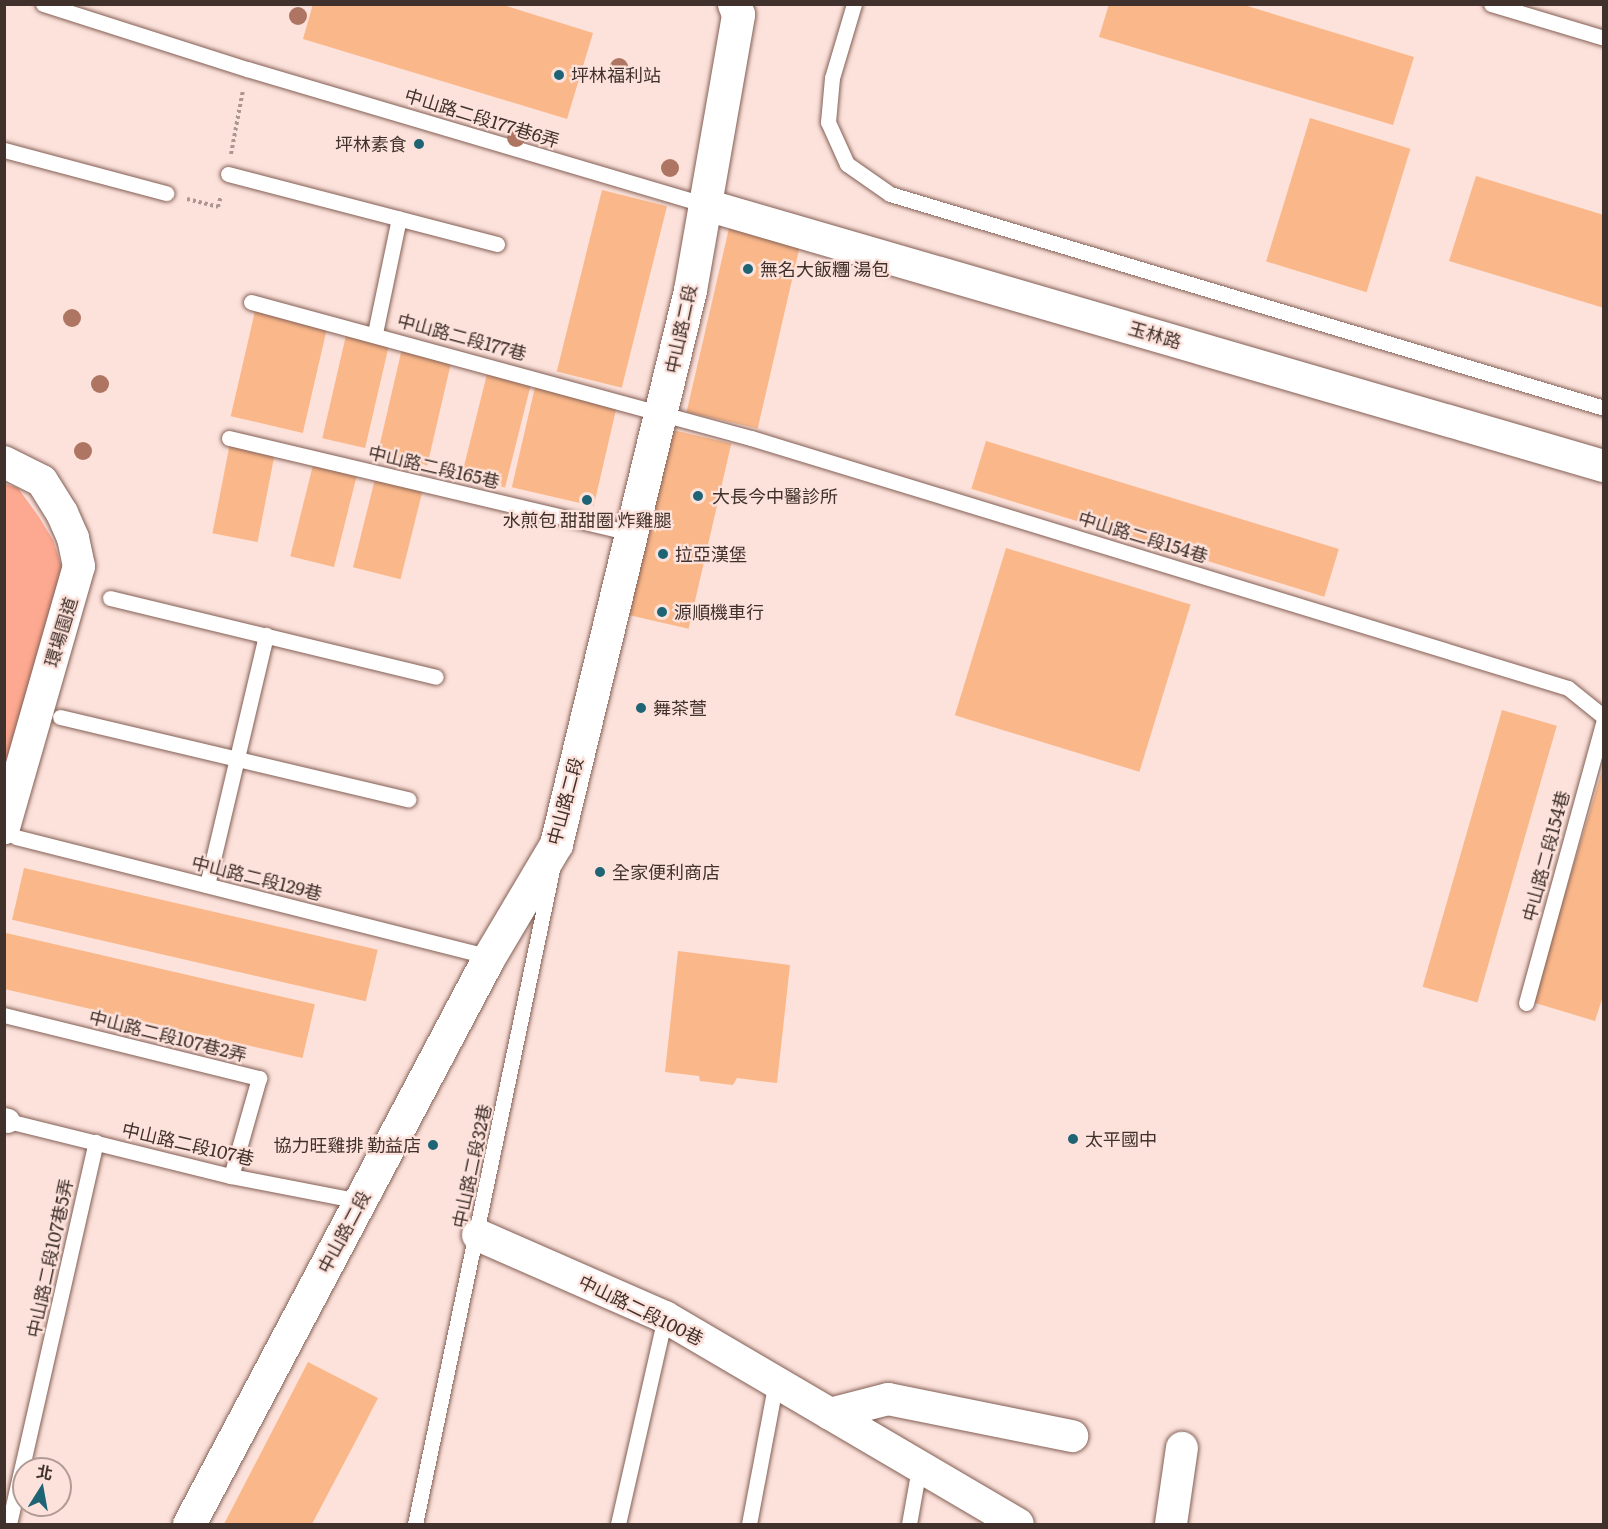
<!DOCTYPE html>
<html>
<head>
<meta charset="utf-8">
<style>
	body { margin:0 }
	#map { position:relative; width:1608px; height:1529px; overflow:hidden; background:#fce2db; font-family:Literata,"Noto Sans TC",serif }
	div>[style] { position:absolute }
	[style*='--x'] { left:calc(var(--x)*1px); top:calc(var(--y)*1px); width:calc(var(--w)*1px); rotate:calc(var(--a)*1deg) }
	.green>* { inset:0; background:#fda890 }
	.building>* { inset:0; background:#fab88a; transform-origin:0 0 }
	.path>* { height:4px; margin-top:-2px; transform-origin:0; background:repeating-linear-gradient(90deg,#ab9690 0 3px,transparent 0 6px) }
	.roads { filter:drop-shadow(0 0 2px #835f55) drop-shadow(0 0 2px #835f55) }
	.service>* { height:15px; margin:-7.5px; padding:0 7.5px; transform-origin:7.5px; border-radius:7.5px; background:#fff }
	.pedestrian>* { height:24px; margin:-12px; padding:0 12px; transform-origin:12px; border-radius:12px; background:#fff }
	.minor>* { height:32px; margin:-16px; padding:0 16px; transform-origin:16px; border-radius:16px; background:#fff }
	.secondary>* { height:33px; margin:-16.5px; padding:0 16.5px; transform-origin:16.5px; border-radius:16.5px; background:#fff }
	.trees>* { width:18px; height:18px; margin:-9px; border-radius:50%; background:#ae7563 }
	.dots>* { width:16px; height:16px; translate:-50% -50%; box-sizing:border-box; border:3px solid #fce2db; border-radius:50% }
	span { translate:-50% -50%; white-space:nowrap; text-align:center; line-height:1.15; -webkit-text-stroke:4.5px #fce2db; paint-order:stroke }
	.poi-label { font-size:18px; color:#41312c }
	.left { translate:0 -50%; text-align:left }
	.right { translate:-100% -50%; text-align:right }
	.street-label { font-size:18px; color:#41312c }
	.frame { position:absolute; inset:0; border:6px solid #41312c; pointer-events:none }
	.north { position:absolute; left:12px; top:1457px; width:60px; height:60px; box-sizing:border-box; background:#fce2db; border:2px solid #b19b95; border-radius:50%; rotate:11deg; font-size:16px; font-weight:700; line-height:24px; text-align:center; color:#41312c }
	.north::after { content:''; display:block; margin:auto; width:21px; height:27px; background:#1e6474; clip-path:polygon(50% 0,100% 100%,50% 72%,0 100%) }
</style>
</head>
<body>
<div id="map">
	<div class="green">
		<div style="clip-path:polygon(5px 484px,18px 488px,39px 517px,53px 540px,62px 568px,5px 767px)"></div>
	</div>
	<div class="building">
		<div style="clip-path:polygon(313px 4px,500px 4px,593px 33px,567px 119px,303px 39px)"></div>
		<div style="clip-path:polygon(1109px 4px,1241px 4px,1414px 57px,1393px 125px,1099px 37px)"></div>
		<div style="left:1310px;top:118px;width:105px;height:150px;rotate:17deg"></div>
		<div style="clip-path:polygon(1476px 176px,1604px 215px,1604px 308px,1449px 261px)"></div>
		<div style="left:602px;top:190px;width:67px;height:187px;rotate:14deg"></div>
		<div style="left:730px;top:224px;width:73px;height:193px;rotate:13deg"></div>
		<div style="left:255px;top:311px;width:74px;height:108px;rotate:13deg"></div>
		<div style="left:347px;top:331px;width:44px;height:110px;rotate:13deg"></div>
		<div style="left:403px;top:344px;width:51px;height:113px;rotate:13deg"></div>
		<div style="left:489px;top:366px;width:45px;height:114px;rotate:14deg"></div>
		<div style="left:535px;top:387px;width:84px;height:103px;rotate:13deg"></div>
		<div style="left:668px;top:429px;width:65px;height:190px;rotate:13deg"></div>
		<div style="left:986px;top:441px;width:369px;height:50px;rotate:17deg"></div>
		<div style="left:230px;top:443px;width:46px;height:92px;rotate:11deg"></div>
		<div style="left:313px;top:465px;width:45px;height:94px;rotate:14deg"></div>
		<div style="left:375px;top:479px;width:49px;height:91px;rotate:14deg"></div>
		<div style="left:1006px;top:548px;width:193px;height:175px;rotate:17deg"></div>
		<div style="left:1502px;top:710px;width:57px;height:288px;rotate:16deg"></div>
		<div style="clip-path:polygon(1603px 768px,1604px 993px,1595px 1021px,1532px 1002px)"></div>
		<div style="left:24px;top:868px;width:363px;height:53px;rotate:13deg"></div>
		<div style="left:6px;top:933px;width:317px;height:55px;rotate:13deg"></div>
		<div style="clip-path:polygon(678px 951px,790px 965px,777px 1083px,737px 1078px,733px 1085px,700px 1081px,699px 1076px,665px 1072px)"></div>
		<div style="clip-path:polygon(308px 1362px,378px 1398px,360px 1433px,312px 1524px,224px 1524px)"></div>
	</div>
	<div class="path">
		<div style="--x:231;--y:154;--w:65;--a:-79.4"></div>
		<div style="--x:187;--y:199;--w:32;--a:14"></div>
		<div style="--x:218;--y:207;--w:11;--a:-75"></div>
	</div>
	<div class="roads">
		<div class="service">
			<div style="--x:43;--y:4;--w:214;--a:17.7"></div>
			<div style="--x:247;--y:69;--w:479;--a:16.5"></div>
			<div style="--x:854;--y:4;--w:77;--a:106.6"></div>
			<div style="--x:832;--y:78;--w:44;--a:95.2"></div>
			<div style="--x:828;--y:122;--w:46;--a:65.7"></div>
			<div style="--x:847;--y:164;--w:52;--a:34.9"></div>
			<div style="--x:890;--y:194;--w:745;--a:16.68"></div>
			<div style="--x:1491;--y:4;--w:118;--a:16.7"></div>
			<div style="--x:4;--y:150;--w:168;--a:14.9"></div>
			<div style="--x:228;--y:174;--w:278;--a:14.6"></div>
			<div style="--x:251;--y:302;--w:518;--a:15.22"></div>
			<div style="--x:751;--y:438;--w:854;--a:17.01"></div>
			<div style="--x:1568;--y:688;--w:46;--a:38.9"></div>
			<div style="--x:375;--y:333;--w:117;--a:-78.2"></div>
			<div style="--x:229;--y:438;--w:413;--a:13.3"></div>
			<div style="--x:110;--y:598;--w:335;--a:13.6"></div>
			<div style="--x:60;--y:717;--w:358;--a:13.3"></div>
			<div style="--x:16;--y:837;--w:488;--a:14.2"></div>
			<div style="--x:207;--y:885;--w:257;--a:-76.7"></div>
			<div style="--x:1526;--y:1003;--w:294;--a:-74.6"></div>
			<div style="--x:4;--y:1015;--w:263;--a:13.9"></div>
			<div style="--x:259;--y:1078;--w:102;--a:105.9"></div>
			<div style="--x:8;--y:1121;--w:230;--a:13.9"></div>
			<div style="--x:231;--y:1176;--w:131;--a:11"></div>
			<div style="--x:9;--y:1524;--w:392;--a:-77.2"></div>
			<div style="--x:415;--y:1524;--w:668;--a:-78.17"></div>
			<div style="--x:618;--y:1524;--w:212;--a:-77.2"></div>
			<div style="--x:749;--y:1524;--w:146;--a:-79.3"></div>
			<div style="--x:909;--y:1524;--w:57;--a:-79.9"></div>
		</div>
		<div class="pedestrian">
			<div style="--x:4;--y:1120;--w:4;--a:14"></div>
		</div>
		<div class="minor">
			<div style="--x:706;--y:205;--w:935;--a:16.21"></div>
			<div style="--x:4;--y:462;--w:42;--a:26.6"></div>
			<div style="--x:42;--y:481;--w:38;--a:58"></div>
			<div style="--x:62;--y:513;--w:27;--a:66"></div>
			<div style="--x:73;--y:538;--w:29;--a:78"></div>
			<div style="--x:79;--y:566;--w:273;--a:106"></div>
			<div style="--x:478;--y:1235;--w:204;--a:23.7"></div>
			<div style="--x:665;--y:1317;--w:409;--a:30.4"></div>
			<div style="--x:830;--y:1414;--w:60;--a:-14.5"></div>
			<div style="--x:888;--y:1399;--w:188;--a:11.4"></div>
			<div style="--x:1171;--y:1524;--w:77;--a:-81.8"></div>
		</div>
		<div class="secondary">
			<div style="--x:189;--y:1524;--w:641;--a:-62.12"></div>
			<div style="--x:489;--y:957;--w:131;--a:-59.3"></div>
			<div style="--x:556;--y:844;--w:570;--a:-76.4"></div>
			<div style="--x:690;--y:290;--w:280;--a:-80.1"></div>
			<div style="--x:738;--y:14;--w:11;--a:-112"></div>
		</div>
	</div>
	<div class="trees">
		<div style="left:298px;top:16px"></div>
		<div style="left:619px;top:67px"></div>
		<div style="left:516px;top:138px"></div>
		<div style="left:670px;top:168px"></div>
		<div style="left:72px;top:318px"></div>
		<div style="left:100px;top:384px"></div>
		<div style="left:83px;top:451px"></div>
	</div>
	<div class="dots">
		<div style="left:559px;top:75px;background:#1e6474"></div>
		<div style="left:419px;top:144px;background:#1e6474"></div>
		<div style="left:748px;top:269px;background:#1e6474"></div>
		<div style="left:698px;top:496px;background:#1e6474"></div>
		<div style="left:587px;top:500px;background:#1e6474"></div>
		<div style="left:663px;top:554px;background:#1e6474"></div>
		<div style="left:662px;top:612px;background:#1e6474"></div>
		<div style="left:641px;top:708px;background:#1e6474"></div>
		<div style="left:600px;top:872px;background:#1e6474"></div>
		<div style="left:1073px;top:1139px;background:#1e6474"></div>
		<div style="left:433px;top:1145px;background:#1e6474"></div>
	</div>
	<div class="poi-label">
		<span class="left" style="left:571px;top:75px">坪林福利站</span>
		<span class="right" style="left:407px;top:144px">坪林素食</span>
		<span class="left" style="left:760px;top:269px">無名大飯糰 湯包</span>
		<span class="left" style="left:712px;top:496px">大長今中醫診所</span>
		<span style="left:587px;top:520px">水煎包 甜甜圈 炸雞腿</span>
		<span class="left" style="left:675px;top:554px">拉亞漢堡</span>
		<span class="left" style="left:674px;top:612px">源順機車行</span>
		<span class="left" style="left:653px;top:708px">舞茶萱</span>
		<span class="left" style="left:612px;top:872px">全家便利商店</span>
		<span class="left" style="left:1085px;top:1139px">太平國中</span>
		<span class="right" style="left:421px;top:1145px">協力旺雞排 勤益店</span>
	</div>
	<div class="street-label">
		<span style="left:482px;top:118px;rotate:17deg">中山路二段177巷6弄</span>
		<span style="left:681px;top:329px;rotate:-78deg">中山路二段</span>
		<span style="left:1155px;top:335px;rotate:16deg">玉林路</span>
		<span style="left:462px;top:337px;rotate:15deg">中山路二段177巷</span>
		<span style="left:434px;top:467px;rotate:13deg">中山路二段165巷</span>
		<span style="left:1143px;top:537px;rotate:17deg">中山路二段154巷</span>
		<span style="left:61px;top:632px;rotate:-73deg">環場園道</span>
		<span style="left:565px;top:801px;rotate:-75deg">中山路二段</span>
		<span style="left:1546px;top:856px;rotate:-75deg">中山路二段154巷</span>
		<span style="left:257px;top:878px;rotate:14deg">中山路二段129巷</span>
		<span style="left:168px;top:1036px;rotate:14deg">中山路二段107巷2弄</span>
		<span style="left:188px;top:1144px;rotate:13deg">中山路二段107巷</span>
		<span style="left:472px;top:1166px;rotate:-78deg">中山路二段32巷</span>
		<span style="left:344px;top:1232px;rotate:-62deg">中山路二段</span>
		<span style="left:50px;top:1258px;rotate:-78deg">中山路二段107巷5弄</span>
		<span style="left:641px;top:1310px;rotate:26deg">中山路二段100巷</span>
	</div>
	<div class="frame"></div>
	<div class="north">北</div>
</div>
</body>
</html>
